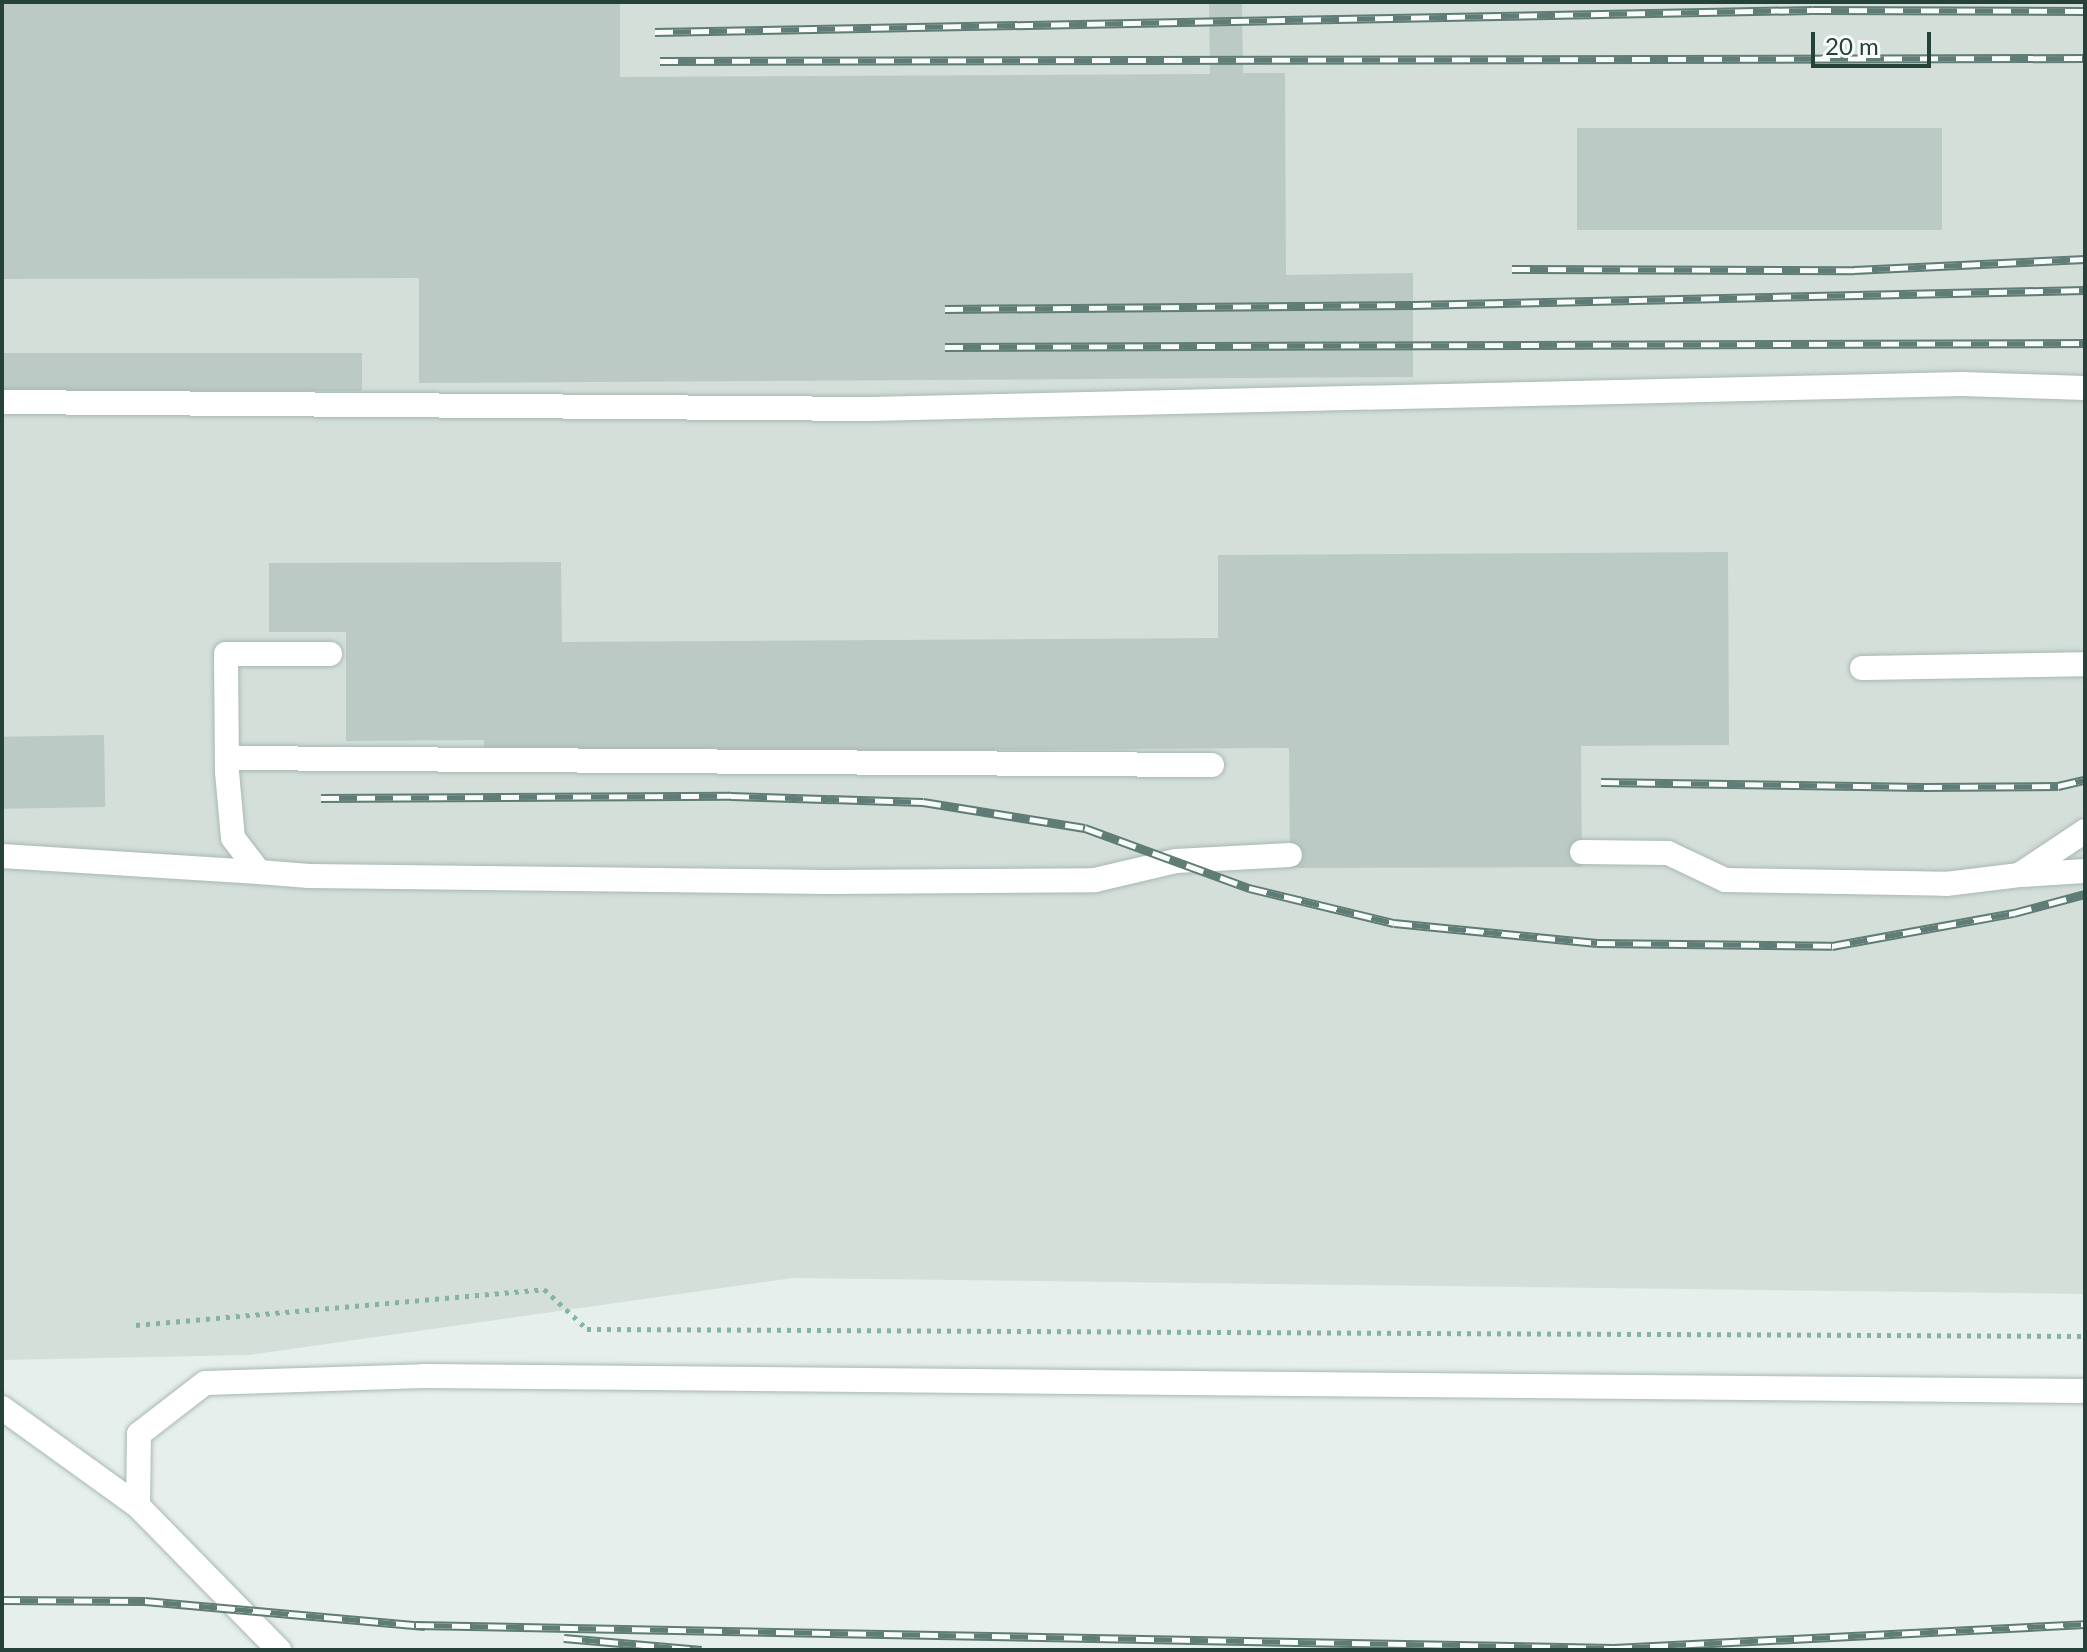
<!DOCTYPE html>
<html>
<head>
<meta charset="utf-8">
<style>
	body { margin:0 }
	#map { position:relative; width:2087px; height:1652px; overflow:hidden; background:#e6efeb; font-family:Lato,sans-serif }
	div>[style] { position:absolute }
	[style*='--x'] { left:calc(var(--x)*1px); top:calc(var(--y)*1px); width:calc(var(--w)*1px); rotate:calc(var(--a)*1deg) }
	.built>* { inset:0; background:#d4dfda }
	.building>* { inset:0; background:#bbcac4; transform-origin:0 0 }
	.path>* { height:5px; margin-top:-2.5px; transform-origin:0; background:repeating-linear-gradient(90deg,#86b3a5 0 4px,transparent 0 10px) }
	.roads { filter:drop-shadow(0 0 2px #a8b8b2) drop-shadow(0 0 2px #a8b8b2) }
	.lane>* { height:24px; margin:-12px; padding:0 12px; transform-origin:12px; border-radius:12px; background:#fff }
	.street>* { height:24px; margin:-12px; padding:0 12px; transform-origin:12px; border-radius:12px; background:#fff }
	.rail>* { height:9px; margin-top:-4.5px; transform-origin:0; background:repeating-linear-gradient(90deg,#f7fbf9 0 18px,#5f7d75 0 36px); box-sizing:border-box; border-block:2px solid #5f7d75 }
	span { translate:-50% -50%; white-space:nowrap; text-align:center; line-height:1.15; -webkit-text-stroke:6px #f7fbf9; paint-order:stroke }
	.frame { position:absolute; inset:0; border:4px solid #24423a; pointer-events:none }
	.scale { position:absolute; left:1811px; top:32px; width:120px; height:36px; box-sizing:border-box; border:4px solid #24423a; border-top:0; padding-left:10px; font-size:24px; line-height:28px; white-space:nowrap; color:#24423a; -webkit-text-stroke:6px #f7fbf9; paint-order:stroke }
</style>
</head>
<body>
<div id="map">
	<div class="built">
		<div style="clip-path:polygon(2px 2px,2085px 2px,2085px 1294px,793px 1278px,249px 1355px,2px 1360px)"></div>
	</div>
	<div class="building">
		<div style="clip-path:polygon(2px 2px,620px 2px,620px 77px,1210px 74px,1209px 2px,1242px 2px,1243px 73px,1285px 73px,1286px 275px,1413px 273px,1413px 377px,419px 383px,419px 278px,2px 279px)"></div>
		<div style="left:1942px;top:128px;width:102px;height:365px;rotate:90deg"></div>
		<div style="left:362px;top:353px;width:38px;height:360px;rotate:90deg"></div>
		<div style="clip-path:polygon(1728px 552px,1729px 745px,1581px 746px,1582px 867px,1290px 868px,1289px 748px,484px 753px,484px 740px,346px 741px,346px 632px,269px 632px,269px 563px,561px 562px,562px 642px,1218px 638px,1218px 555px)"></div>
		<div style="left:104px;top:735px;width:72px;height:102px;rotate:89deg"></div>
	</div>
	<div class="path">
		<div style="--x:136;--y:1325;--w:410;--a:-5"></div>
		<div style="--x:544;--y:1289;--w:59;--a:42.9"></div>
		<div style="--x:587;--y:1329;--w:1498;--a:0.27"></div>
	</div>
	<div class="roads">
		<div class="lane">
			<div style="--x:2;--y:402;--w:868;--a:0.46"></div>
			<div style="--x:870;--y:409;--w:1092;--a:-1.31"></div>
			<div style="--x:1962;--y:384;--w:123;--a:1.9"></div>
			<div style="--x:330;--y:654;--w:104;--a:180"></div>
			<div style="--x:226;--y:654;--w:118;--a:89.5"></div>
			<div style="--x:227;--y:772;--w:66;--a:84.8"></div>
			<div style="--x:233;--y:838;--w:43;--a:52.6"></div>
			<div style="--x:259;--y:872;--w:50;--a:4.6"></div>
			<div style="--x:309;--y:876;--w:518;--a:0.66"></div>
			<div style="--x:827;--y:882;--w:268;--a:-0.4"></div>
			<div style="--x:1095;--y:880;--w:83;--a:-13.2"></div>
			<div style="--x:1176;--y:861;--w:114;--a:-3"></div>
			<div style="--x:1862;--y:668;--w:223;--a:-1"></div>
			<div style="--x:227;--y:758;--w:985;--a:0.41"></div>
			<div style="--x:1582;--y:852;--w:86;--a:0.7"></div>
			<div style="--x:1668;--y:853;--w:63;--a:25.3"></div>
			<div style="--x:1725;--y:880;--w:221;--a:1"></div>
			<div style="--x:1946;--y:884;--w:74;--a:-7"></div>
			<div style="--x:2019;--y:875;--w:79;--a:-33.7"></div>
			<div style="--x:2;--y:856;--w:257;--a:3.6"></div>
			<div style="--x:2022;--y:875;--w:63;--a:-3.6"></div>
			<div style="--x:2;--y:1408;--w:168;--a:35.8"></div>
			<div style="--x:138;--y:1506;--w:202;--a:45.6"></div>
		</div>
		<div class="street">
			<div style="--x:138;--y:1506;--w:72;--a:-89.2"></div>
			<div style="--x:139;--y:1434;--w:83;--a:-37.7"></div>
			<div style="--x:205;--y:1383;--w:219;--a:-1.8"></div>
			<div style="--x:424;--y:1376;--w:1661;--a:0.52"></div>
		</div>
	</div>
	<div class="rail">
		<div style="--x:655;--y:32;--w:1158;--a:-1.09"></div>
		<div style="--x:1813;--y:10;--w:272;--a:0.2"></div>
		<div style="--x:660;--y:61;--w:1425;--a:-0.12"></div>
		<div style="--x:1512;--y:269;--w:342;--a:0.2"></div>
		<div style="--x:1854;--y:270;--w:231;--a:-2.7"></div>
		<div style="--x:945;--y:309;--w:468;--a:-0.5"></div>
		<div style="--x:1413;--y:305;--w:672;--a:-1.28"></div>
		<div style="--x:945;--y:347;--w:1140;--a:-0.2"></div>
		<div style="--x:1601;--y:782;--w:323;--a:0.9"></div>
		<div style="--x:1924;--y:787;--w:134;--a:-0.4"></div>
		<div style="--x:2058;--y:786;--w:28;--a:-13"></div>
		<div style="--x:321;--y:798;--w:410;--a:-0.3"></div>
		<div style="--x:731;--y:796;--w:192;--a:1.8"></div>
		<div style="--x:923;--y:802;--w:164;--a:9.1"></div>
		<div style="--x:1085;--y:828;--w:175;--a:20.1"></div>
		<div style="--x:1249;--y:888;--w:149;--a:13.6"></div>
		<div style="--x:1394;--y:923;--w:204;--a:5.6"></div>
		<div style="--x:1597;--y:943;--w:235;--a:0.7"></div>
		<div style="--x:1832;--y:946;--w:185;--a:-10.3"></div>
		<div style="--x:2014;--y:913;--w:73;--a:-15"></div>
		<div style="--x:2;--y:1600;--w:143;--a:0.4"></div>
		<div style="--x:145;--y:1601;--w:281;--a:5.1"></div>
		<div style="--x:416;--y:1625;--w:1198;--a:1.1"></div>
		<div style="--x:1614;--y:1648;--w:472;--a:-2.9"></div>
		<div style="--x:564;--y:1638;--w:138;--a:5"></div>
	</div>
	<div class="frame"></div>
	<div class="scale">20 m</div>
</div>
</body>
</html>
